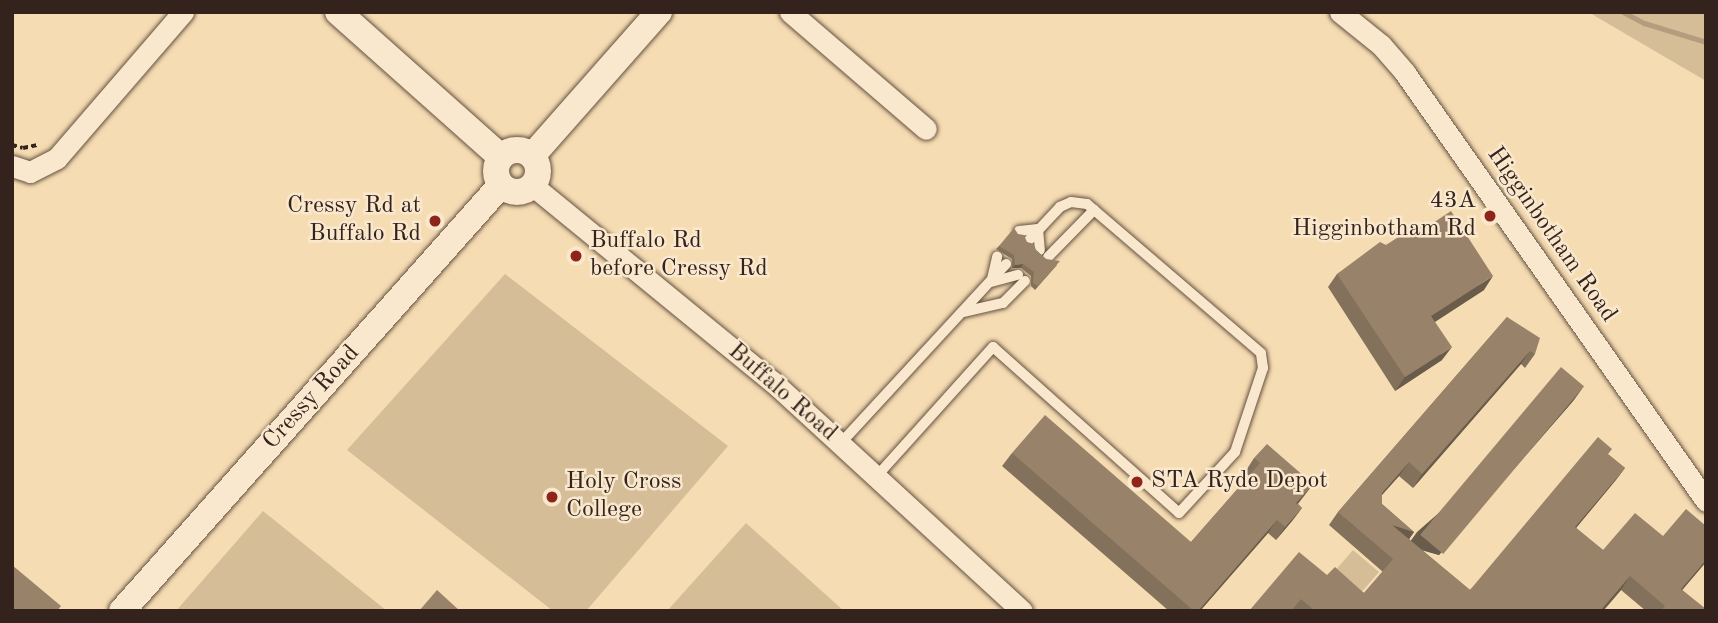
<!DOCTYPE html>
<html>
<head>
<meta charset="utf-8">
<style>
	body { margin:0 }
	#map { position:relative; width:1718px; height:623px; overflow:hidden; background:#f6dcb2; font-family:"Old Standard TT",serif }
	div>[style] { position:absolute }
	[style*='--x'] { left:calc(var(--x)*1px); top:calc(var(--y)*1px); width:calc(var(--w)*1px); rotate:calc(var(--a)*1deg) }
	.green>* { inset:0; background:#d5bd98 }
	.stream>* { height:5px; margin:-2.5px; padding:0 2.5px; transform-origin:2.5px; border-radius:2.5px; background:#b49d7f }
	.path>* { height:3.5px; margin-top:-1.75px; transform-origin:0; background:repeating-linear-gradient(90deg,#33231c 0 5px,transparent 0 8.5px) }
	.roads { filter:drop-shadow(0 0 2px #645142) drop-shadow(0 0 2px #645142) }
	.service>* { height:10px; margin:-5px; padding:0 5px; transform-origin:5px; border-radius:5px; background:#f9e8cd }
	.minor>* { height:21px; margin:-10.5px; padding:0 10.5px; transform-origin:10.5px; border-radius:10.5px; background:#f9e8cd }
	.tertiary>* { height:26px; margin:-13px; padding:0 13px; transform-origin:13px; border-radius:13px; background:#f9e8cd }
	.tertiary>.ring { margin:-13px; padding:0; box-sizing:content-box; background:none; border:26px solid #f9e8cd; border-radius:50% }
	.wall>* { inset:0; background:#83715b }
	.shaded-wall>* { inset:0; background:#6a5c4a }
	.building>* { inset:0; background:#98836a; transform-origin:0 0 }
	.dots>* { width:19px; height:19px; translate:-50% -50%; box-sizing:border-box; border:4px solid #f9e8cd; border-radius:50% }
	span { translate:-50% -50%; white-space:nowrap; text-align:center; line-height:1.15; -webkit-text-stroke:5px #f9e8cd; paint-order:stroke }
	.poi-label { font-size:24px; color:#33231c }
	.right { translate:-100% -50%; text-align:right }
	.left { translate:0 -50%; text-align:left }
	.street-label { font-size:24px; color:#33231c }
	.frame { position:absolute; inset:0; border:14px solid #33231c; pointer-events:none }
</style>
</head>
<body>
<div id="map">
	<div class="green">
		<div style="clip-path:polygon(1589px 12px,1706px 12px,1706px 81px,1595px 16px)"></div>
		<div style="clip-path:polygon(505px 274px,728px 446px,586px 611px,553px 611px,347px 450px)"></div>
		<div style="clip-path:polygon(263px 511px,387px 611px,176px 611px)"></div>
		<div style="clip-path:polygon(746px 523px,844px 611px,667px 611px)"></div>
		<div style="clip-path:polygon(1353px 550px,1379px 572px,1345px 611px,1327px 611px,1327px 580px)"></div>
	</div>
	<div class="stream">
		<div style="--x:1623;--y:12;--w:24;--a:28"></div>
		<div style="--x:1644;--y:23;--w:65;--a:17"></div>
	</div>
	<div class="path">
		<div style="--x:12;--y:145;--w:11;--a:15"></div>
		<div style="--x:23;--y:148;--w:14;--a:-12"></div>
	</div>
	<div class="roads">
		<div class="service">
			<div style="--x:1038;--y:229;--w:21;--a:85"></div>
			<div style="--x:1019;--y:231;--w:19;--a:-6"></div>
			<div style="--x:1048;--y:257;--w:66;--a:-45.6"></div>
			<div style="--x:992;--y:279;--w:23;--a:-77"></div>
			<div style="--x:991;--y:282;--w:28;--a:-15"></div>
			<div style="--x:963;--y:312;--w:41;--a:-12.7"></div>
			<div style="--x:1003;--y:303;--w:31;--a:-45"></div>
			<div style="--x:840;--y:444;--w:245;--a:-47.3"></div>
			<div style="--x:876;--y:477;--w:175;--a:-48"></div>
			<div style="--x:993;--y:347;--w:249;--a:41.7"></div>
			<div style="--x:1179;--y:513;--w:83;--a:-47.4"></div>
			<div style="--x:1235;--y:452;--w:89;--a:-71.6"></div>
			<div style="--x:1263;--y:368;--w:15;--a:-98"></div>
			<div style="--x:1261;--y:353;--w:229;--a:-139.4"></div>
			<div style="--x:1087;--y:204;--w:16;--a:-173"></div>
			<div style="--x:1071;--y:202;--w:12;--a:156"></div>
			<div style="--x:1060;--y:207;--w:45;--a:133.2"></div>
		</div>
		<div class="minor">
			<div style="--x:790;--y:12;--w:179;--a:40.7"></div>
			<div style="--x:1340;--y:12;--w:53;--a:38.8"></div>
			<div style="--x:1381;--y:45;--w:37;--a:49"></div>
			<div style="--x:1405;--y:73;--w:523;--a:54.88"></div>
			<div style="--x:12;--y:166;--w:19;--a:18"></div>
			<div style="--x:30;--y:172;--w:30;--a:-27"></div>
			<div style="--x:57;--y:158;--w:193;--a:-49.2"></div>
			<div style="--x:532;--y:185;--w:311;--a:39.3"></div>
			<div style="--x:773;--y:382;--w:338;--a:42.6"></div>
		</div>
		<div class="tertiary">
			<div style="--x:338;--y:12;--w:218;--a:41.7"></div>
			<div class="ring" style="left:496px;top:150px;width:16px;height:16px"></div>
			<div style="--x:532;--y:156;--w:192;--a:-48.6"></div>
			<div style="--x:122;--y:611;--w:570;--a:-48.34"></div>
		</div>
	</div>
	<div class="wall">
		<div style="clip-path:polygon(1427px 227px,1484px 290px,1435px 322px,1442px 360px,1395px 391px,1328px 287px,1337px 274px,1386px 245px)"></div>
		<div style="clip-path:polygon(1018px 234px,1046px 259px,1057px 265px,1035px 290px,1031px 286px,1031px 276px,1021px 268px,1012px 268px,1012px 259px,996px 249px,999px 246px)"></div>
		<div style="clip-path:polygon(1507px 317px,1535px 354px,1525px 368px,1521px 364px,1413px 488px,1399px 476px,1382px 495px,1382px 504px,1414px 532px,1409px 539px,1411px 541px,1574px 400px,1439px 555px,1422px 550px,1470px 590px,1609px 455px,1625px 468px,1615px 481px,1576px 528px,1603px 550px,1663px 536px,1706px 562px,1682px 590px,1706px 611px,1646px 611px,1621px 590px,1603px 611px,1249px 611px,1327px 575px,1364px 593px,1383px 572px,1329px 525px,1338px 512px)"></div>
		<div style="clip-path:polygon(1012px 453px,1191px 542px,1249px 476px,1245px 472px,1254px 458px,1313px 484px,1298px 504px,1302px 508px,1292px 521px,1276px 540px,1268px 533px,1200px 611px,1169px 611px,1002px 466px)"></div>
	</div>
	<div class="shaded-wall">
		<div style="clip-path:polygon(1023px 264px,1021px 268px,1012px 268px,1015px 265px)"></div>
		<div style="clip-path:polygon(1493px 276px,1484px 290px,1422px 330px,1431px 316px)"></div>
		<div style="clip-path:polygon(1452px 347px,1442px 360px,1395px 391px,1405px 377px)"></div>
		<div style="clip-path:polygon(1530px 351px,1521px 364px,1413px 488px,1422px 474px)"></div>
		<div style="clip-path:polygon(1584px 386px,1574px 400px,1439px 555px,1407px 546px,1417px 532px)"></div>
		<div style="clip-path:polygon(1409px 462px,1399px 476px,1372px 506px,1382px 493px)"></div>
		<div style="clip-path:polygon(1625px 468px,1615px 481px,1566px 540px,1575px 527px)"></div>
		<div style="clip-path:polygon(1313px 484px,1303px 497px,1287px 516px,1296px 503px)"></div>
		<div style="clip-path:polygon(1302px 508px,1292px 521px,1276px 540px,1285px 527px)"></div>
		<div style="clip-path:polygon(1277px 520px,1268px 533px,1200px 611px,1198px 611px)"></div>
		<div style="clip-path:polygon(1392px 525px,1414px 532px,1405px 545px)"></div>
		<div style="clip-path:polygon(1706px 560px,1706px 562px,1672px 602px,1681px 589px)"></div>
		<div style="clip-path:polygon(1630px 576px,1621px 590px,1603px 611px,1600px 611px)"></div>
	</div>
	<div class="building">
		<div style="clip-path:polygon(1451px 211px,1493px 276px,1431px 316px,1452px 347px,1405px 377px,1337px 274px,1380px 242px,1386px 245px,1423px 221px,1427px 227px)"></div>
		<div style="clip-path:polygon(1014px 228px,1018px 234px,1024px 235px,1027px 242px,1034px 244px,1036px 250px,1046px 259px,1060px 261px,1038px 286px,1033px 283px,1034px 272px,1023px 264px,1015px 265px,1014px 255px,999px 246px)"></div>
		<div style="clip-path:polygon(1507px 317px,1540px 338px,1535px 354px,1530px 351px,1422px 474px,1409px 462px,1382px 493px,1382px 504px,1414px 532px,1392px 525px,1470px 590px,1598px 437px,1612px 449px,1608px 454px,1625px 468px,1575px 527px,1603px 550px,1635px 513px,1663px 536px,1686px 509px,1706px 526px,1706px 560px,1681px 589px,1706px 609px,1706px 611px,1661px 611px,1665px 606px,1630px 576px,1600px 611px,1315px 611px,1301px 599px,1291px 611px,1249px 611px,1299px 552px,1327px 575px,1335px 567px,1364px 593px,1393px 559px,1338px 512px)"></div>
		<div style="left:1561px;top:367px;width:30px;height:219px;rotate:40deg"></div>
		<div style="clip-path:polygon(1045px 415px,1191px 542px,1260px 463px,1254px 458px,1267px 444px,1313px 484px,1296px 503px,1302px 508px,1285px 527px,1277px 520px,1198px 611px,1194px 611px,1012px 453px)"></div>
		<div style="clip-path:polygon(12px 565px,61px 606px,57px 611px,12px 611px)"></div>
		<div style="clip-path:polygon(437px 590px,460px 611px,419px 611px)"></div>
	</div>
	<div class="dots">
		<div style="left:1490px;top:216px;background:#8f2418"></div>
		<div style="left:435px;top:221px;background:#8f2418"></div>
		<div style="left:576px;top:256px;background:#8f2418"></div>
		<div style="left:1137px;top:482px;background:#8f2418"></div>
		<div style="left:552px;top:497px;background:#8f2418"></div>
	</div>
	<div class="poi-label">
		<span class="right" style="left:1476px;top:216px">43A<br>Higginbotham Rd</span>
		<span class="right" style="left:421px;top:221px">Cressy Rd at<br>Buffalo Rd</span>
		<span class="left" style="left:590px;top:256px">Buffalo Rd<br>before Cressy Rd</span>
		<span class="left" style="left:1151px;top:482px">STA Ryde Depot</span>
		<span class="left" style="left:566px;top:497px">Holy Cross<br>College</span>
	</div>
	<div class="street-label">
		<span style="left:1551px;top:235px;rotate:55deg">Higginbotham Road</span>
		<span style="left:782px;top:393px;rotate:41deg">Buffalo Road</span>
		<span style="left:312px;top:398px;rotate:-48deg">Cressy Road</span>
	</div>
	<div class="frame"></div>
</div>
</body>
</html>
